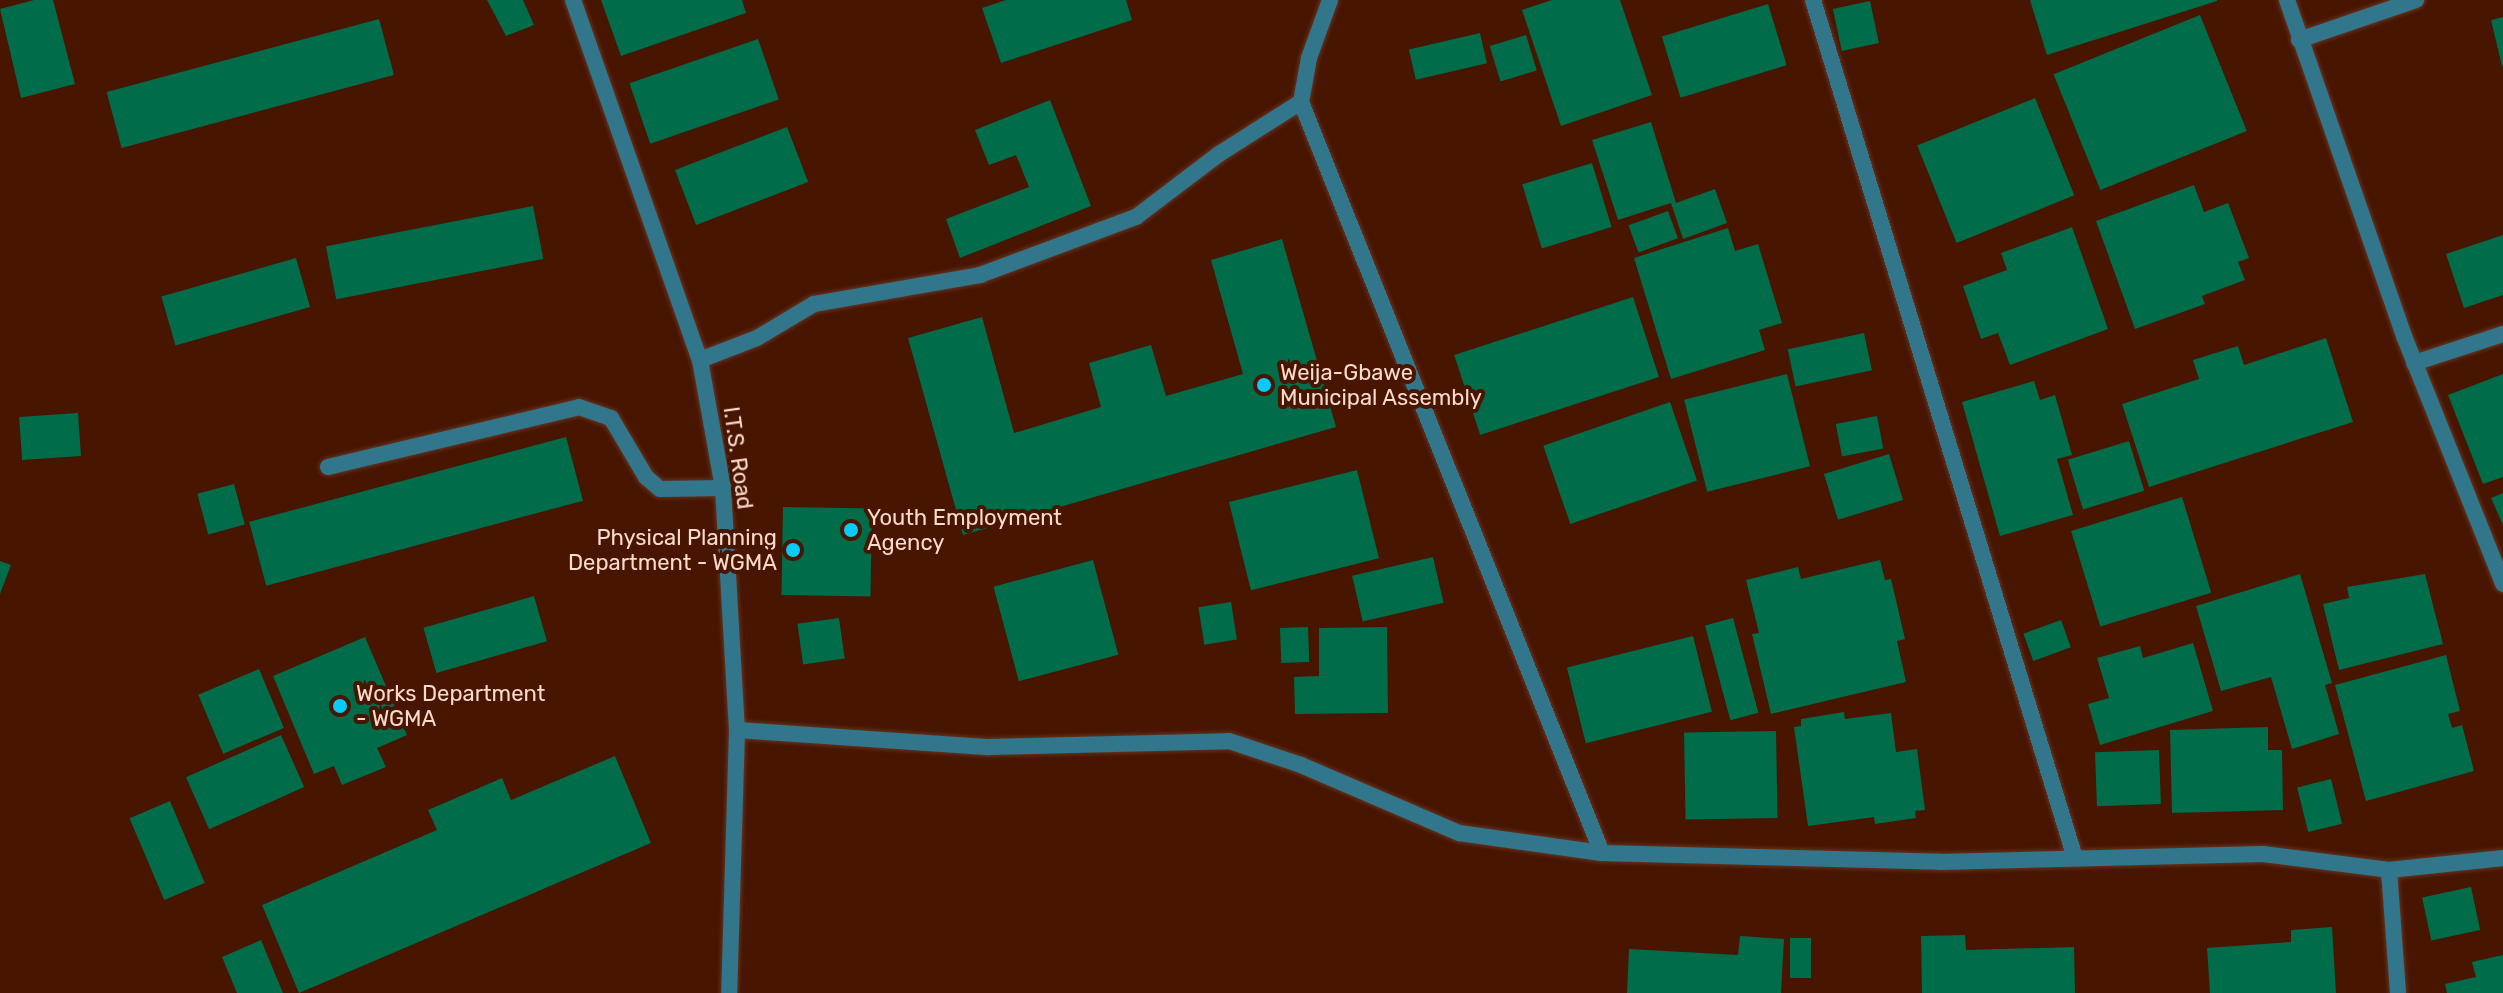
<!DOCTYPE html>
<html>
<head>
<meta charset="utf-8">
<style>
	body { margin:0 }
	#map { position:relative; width:2503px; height:993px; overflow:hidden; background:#471500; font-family:Rubik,sans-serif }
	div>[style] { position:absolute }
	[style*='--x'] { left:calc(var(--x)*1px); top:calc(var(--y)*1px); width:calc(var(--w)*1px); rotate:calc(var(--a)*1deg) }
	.building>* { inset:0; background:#006c49; transform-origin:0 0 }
	.roads { filter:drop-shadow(0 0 2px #643521) drop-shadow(0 0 2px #643521) }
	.lane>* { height:16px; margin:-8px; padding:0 8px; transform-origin:8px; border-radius:8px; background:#32768c }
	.street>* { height:16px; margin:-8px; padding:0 8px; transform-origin:8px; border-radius:8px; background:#32768c }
	.dots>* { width:22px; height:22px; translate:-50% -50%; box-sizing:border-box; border:4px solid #471500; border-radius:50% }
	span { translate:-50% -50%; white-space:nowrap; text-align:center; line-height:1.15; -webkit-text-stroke:8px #471500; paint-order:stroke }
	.poi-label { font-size:22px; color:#fcdacd }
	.left { translate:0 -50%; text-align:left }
	.right { translate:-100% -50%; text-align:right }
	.street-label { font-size:22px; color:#fcdacd }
</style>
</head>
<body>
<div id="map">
	<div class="building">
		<div style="clip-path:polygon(34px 0,53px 0,75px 84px,21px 98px,0 9px)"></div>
		<div style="clip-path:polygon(487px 0,523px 0,534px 25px,506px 36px)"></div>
		<div style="clip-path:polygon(601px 0,742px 0,746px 13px,621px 56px)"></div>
		<div style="clip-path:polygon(1006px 0,1126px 0,1132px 20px,1001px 63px,982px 8px)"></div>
		<div style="clip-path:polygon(1552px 0,1620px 0,1652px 95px,1561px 126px,1522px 10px)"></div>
		<div style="clip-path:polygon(2030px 0,2217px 0,2217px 1px,2047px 55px)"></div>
		<div style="left:1870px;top:1px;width:43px;height:38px;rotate:78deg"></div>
		<div style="left:1768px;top:4px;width:64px;height:111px;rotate:73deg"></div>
		<div style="left:2200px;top:15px;width:125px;height:158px;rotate:68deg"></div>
		<div style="clip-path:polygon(2503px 17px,2503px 66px,2502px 66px,2491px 20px)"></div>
		<div style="left:379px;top:19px;width:58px;height:282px;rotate:75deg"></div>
		<div style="left:1480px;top:33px;width:31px;height:73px;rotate:77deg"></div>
		<div style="left:1526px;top:35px;width:37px;height:38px;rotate:73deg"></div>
		<div style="left:758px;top:39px;width:64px;height:136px;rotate:71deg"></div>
		<div style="left:2035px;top:98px;width:105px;height:127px;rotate:68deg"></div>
		<div style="clip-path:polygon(1050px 100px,1091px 206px,960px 258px,946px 219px,1029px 187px,1016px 155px,989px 165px,975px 130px)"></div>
		<div style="clip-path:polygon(1651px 122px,1676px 203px,1715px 189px,1727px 223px,1683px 239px,1671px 203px,1618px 220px,1592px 140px)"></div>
		<div style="left:787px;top:127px;width:59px;height:120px;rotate:69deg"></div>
		<div style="left:1592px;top:163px;width:67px;height:73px;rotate:73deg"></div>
		<div style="clip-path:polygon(2194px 185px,2204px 212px,2228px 203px,2249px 258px,2238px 262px,2245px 280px,2202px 296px,2205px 304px,2135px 329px,2096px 221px)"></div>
		<div style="left:533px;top:206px;width:54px;height:211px;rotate:79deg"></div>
		<div style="left:1668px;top:211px;width:29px;height:42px;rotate:70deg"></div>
		<div style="clip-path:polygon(2072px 227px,2108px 329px,2010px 365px,1998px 333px,1981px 339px,1963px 286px,2007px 270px,2001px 253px)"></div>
		<div style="clip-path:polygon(1728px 228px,1735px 251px,1758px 244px,1782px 323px,1759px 330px,1765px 350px,1671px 379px,1634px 258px)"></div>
		<div style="clip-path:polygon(2503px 235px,2503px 295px,2464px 308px,2446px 254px)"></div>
		<div style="clip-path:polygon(1282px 239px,1336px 427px,963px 535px,908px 338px,982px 317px,1014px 433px,1101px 407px,1089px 363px,1151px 345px,1166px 396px,1243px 374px,1211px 260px)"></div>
		<div style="left:296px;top:258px;width:51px;height:140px;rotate:74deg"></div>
		<div style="left:1633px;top:297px;width:84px;height:188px;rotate:72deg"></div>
		<div style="left:1864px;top:333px;width:38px;height:78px;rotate:78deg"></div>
		<div style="clip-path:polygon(2326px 338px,2353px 422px,2149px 487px,2122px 404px,2199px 379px,2193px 360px,2238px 346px,2244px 365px)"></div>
		<div style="left:1787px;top:374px;width:95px;height:106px;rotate:76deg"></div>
		<div style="clip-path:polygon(2503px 374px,2503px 477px,2483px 484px,2448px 395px)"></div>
		<div style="clip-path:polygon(2034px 381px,2040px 400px,2055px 395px,2072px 455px,2057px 459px,2073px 515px,2000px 536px,1962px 402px)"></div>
		<div style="left:1670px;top:402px;width:83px;height:134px;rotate:71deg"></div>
		<div style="left:78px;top:413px;width:43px;height:59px;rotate:86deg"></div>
		<div style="left:1877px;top:416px;width:33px;height:42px;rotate:79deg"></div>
		<div style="left:566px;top:437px;width:66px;height:328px;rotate:75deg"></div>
		<div style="left:2129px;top:441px;width:52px;height:64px;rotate:73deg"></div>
		<div style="left:1889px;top:454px;width:48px;height:68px;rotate:73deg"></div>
		<div style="left:1357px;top:470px;width:91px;height:132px;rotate:76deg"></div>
		<div style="left:234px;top:484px;width:42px;height:38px;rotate:75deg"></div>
		<div style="clip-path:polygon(2503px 493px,2503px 525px,2491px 498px)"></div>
		<div style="left:2182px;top:497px;width:100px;height:116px;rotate:73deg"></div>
		<div style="left:783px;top:507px;width:89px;height:88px;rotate:1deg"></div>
		<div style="left:1433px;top:557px;width:47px;height:83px;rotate:77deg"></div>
		<div style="left:1093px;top:560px;width:98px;height:103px;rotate:75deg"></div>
		<div style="clip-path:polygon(1880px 560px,1885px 580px,1891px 579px,1905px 639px,1897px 641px,1906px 682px,1771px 714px,1752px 634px,1759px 633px,1746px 580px,1798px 567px,1801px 579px)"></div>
		<div style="clip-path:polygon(0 561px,11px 565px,0 594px)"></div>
		<div style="clip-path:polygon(2300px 574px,2332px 683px,2325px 685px,2339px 734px,2292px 749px,2271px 677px,2221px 691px,2196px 606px)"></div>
		<div style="clip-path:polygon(2425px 574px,2443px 644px,2339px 670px,2323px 604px,2349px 598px,2347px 587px)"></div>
		<div style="left:534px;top:596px;width:47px;height:115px;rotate:74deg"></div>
		<div style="left:1231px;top:602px;width:38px;height:33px;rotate:81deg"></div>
		<div style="left:839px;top:618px;width:41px;height:42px;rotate:82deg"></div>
		<div style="left:1733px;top:618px;width:98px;height:29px;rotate:75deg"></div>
		<div style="left:2061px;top:620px;width:29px;height:40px;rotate:70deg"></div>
		<div style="left:1308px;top:627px;width:35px;height:28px;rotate:88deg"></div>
		<div style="clip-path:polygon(1387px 627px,1388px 713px,1295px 714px,1294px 677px,1319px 676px,1319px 628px)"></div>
		<div style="left:1693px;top:636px;width:78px;height:130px;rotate:76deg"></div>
		<div style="clip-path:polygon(365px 637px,407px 735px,377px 748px,386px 767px,342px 785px,334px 766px,314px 774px,273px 676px)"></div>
		<div style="clip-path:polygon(2193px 643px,2213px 711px,2100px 745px,2088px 704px,2109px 698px,2097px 658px,2140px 646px,2143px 658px)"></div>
		<div style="clip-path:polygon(2446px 655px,2460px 711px,2448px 714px,2452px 728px,2462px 725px,2474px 771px,2366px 801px,2335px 685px)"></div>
		<div style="left:259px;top:669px;width:64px;height:66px;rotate:67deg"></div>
		<div style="clip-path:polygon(1844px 712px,1845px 719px,1891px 713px,1896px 752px,1917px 749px,1925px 810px,1915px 811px,1916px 818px,1875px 824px,1874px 817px,1808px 826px,1794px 727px,1801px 726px,1801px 719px)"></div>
		<div style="clip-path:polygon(2268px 727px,2268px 750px,2282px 750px,2283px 810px,2172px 813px,2170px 730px)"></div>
		<div style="left:1776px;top:731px;width:87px;height:92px;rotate:89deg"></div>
		<div style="left:281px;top:735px;width:57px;height:104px;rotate:66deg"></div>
		<div style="left:2159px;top:750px;width:54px;height:64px;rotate:88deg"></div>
		<div style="clip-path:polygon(615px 756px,651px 843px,299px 993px,262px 905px,437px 830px,428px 810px,502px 778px,511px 800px)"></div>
		<div style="left:2331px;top:779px;width:46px;height:35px;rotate:76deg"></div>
		<div style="left:170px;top:801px;width:89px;height:44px;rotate:67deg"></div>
		<div style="left:2471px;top:887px;width:44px;height:50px;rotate:78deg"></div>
		<div style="clip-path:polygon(2332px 927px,2336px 993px,2210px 993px,2207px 948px,2291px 942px,2291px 930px)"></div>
		<div style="clip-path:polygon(1965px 935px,1966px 950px,2074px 947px,2075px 993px,1922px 993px,1921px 936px)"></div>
		<div style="clip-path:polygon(1740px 936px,1784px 939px,1781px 993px,1627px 993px,1629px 949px,1738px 955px)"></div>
		<div style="left:1790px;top:938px;width:21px;height:40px"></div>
		<div style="clip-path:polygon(261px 940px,283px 993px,237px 993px,222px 957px)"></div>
		<div style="clip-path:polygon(2503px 955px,2503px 993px,2447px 993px,2445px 984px,2476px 977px,2472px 962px)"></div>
	</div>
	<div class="roads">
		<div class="lane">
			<div style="--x:328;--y:467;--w:258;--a:-13.4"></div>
			<div style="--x:579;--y:407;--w:34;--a:19"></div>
			<div style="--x:611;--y:418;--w:69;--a:59.3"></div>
			<div style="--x:646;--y:477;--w:18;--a:41"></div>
			<div style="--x:660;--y:489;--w:63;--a:-0.9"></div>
		</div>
		<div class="street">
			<div style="--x:573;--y:0;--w:382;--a:70.6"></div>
			<div style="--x:700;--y:360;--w:130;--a:79.8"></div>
			<div style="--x:723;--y:488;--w:242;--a:86.7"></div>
			<div style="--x:737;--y:730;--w:263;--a:91.7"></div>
			<div style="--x:1330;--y:0;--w:62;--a:109.9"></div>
			<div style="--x:1309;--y:58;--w:45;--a:100.3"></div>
			<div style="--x:1301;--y:102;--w:809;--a:68.16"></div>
			<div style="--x:1813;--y:0;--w:897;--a:73.02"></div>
			<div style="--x:2287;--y:0;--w:356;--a:70.8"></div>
			<div style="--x:2404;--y:336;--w:267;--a:68.2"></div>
			<div style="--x:2299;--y:40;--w:124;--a:-18.9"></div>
			<div style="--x:700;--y:360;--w:61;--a:-21.1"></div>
			<div style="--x:757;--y:338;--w:66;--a:-30.8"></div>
			<div style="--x:814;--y:304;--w:169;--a:-9.9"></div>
			<div style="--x:980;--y:275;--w:166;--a:-20.4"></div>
			<div style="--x:1136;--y:217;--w:104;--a:-37.2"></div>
			<div style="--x:1219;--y:154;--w:97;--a:-32.4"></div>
			<div style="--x:2414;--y:363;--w:94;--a:-18"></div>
			<div style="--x:737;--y:730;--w:253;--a:3.9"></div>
			<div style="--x:989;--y:747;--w:240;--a:-1.4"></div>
			<div style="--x:1229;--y:741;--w:76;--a:18.4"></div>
			<div style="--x:1301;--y:765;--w:172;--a:23.3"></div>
			<div style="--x:1459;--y:833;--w:144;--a:8"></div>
			<div style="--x:1602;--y:853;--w:338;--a:1.5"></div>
			<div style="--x:1940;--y:862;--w:323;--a:-1.4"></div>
			<div style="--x:2263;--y:854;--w:127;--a:7.2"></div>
			<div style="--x:2389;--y:870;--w:115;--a:-6"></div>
			<div style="--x:2389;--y:870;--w:123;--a:85.8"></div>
		</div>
	</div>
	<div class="dots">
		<div style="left:1264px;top:385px;background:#09cafa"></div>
		<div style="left:851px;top:530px;background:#09cafa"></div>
		<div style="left:793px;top:550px;background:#09cafa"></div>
		<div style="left:340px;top:706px;background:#09cafa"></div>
	</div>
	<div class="poi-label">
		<span class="left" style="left:1280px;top:385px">Weija-Gbawe<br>Municipal Assembly</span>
		<span class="left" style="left:867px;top:530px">Youth Employment<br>Agency</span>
		<span class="right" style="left:777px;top:550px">Physical Planning<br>Department - WGMA</span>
		<span class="left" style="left:356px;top:706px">Works Department<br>- WGMA</span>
	</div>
	<div class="street-label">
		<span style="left:738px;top:458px;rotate:82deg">I.T.S. Road</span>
	</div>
</div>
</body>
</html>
